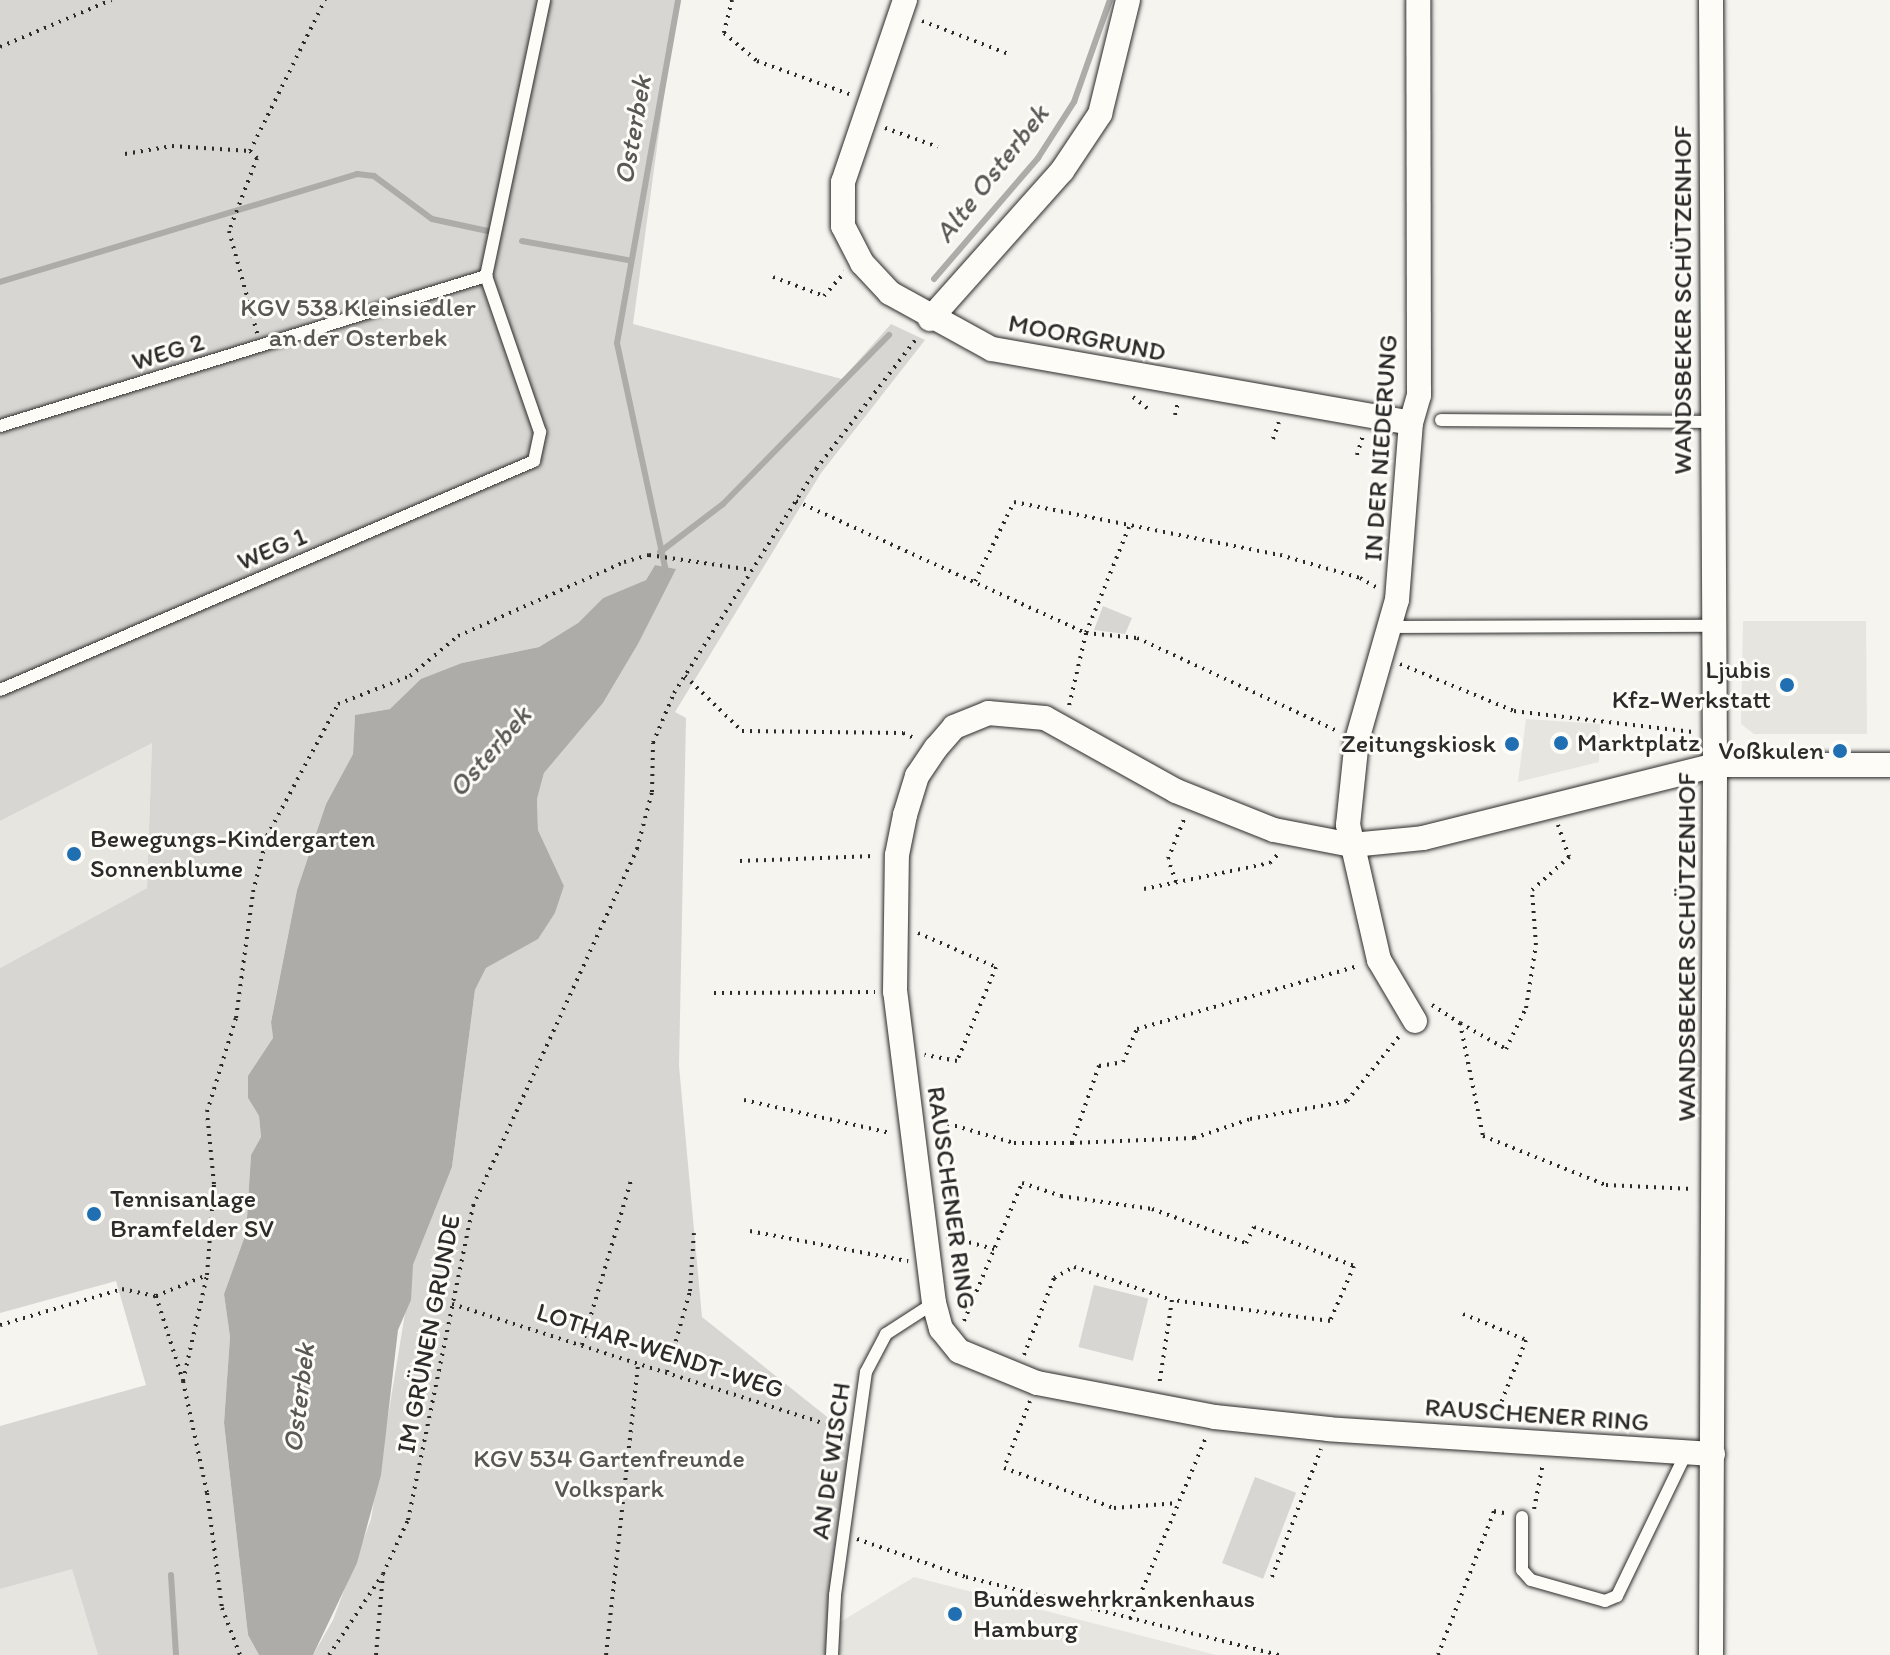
<!DOCTYPE html>
<html>
<head>
<meta charset="utf-8">
<style>
	body { margin:0 }
	#map { position:relative; width:1890px; height:1655px; overflow:hidden; background:#f5f4ef; font-family:Itim,sans-serif }
	div>[style] { position:absolute }
	[style*='--x'] { left:calc(var(--x)*1px); top:calc(var(--y)*1px); width:calc(var(--w)*1px); rotate:calc(var(--a)*1deg) }
	.built>* { inset:0; background:#e6e5e0 }
	.green>* { inset:0; background:#d7d6d2; transform-origin:0 0 }
	.water>* { inset:0; background:#adaca9 }
	.stream>* { height:6px; margin:-3px; padding:0 3px; transform-origin:3px; border-radius:3px; background:#adaca9 }
	.path>* { height:4px; margin-top:-2px; transform-origin:0; background:repeating-linear-gradient(90deg,#2b2b2b 0 2px,transparent 0 8px) }
	.roads { filter:drop-shadow(0 0 2px #2b2b2b) drop-shadow(0 0 2px #2b2b2b) }
	.lane>* { height:12px; margin:-6px; padding:0 6px; transform-origin:6px; border-radius:6px; background:#fdfcf7 }
	.street>* { height:24px; margin:-12px; padding:0 12px; transform-origin:12px; border-radius:12px; background:#fdfcf7 }
	.dots>* { width:22px; height:22px; translate:-50% -50%; box-sizing:border-box; border:4px solid #fdfcf7; border-radius:50% }
	span { translate:-50% -50%; white-space:nowrap; text-align:center; line-height:1.15; -webkit-text-stroke:6px #fdfcf7; paint-order:stroke }
	.street-label { font-size:26px; color:#2b2b2b }
	.park-label { font-size:26px; color:#565655 }
	.poi-label { font-size:26px; color:#2b2b2b }
	.right { translate:-100% -50%; text-align:right }
	.left { translate:0 -50%; text-align:left }
	.water-label { font-size:28px; color:#585857; font-style:italic }
</style>
</head>
<body>
<div id="map">
	<div class="built">
		<div style="clip-path:polygon(1743px 621px,1866px 621px,1867px 734px,1754px 734px,1741px 724px)"></div>
		<div style="clip-path:polygon(1526px 719px,1600px 724px,1599px 762px,1518px 782px)"></div>
		<div style="clip-path:polygon(152px 742px,147px 888px,0 968px,0 821px)"></div>
		<div style="clip-path:polygon(72px 1568px,98px 1655px,0 1655px,0 1589px)"></div>
		<div style="clip-path:polygon(914px 1577px,1216px 1655px,834px 1655px,834px 1626px)"></div>
	</div>
	<div class="green">
		<div style="clip-path:polygon(0 0,677px 0,633px 324px,842px 379px,891px 324px,925px 340px,821px 473px,675px 712px,686px 718px,679px 1066px,702px 1317px,851px 1436px,827px 1655px,313px 1655px,333px 1620px,371px 1519px,413px 1265px,452px 1167px,475px 990px,486px 968px,537px 939px,555px 913px,564px 886px,538px 830px,537px 799px,544px 773px,603px 703px,638px 644px,675px 569px,655px 565px,646px 580px,603px 598px,578px 623px,539px 647px,462px 663px,390px 709px,355px 715px,353px 754px,326px 804px,297px 890px,271px 1021px,273px 1038px,248px 1098px,259px 1116px,261px 1137px,251px 1155px,246px 1233px,224px 1294px,230px 1337px,224px 1423px,248px 1635px,259px 1655px,98px 1655px,72px 1569px,0 1589px,0 1426px,146px 1385px,116px 1281px,0 1313px,0 968px,147px 888px,152px 743px,0 821px)"></div>
		<div style="clip-path:polygon(1103px 606px,1132px 618px,1125px 634px,1094px 630px)"></div>
		<div style="left:1094px;top:1285px;width:56px;height:64px;rotate:14deg"></div>
		<div style="left:1255px;top:1477px;width:44px;height:92px;rotate:21deg"></div>
	</div>
	<div class="water">
		<div style="clip-path:polygon(655px 565px,676px 569px,638px 644px,603px 703px,544px 773px,537px 799px,538px 830px,564px 886px,555px 913px,538px 939px,486px 968px,475px 990px,452px 1167px,413px 1265px,411px 1300px,398px 1330px,381px 1475px,357px 1563px,313px 1655px,259px 1655px,248px 1635px,224px 1423px,230px 1337px,224px 1294px,246px 1233px,251px 1155px,261px 1137px,259px 1116px,248px 1098px,248px 1076px,273px 1038px,271px 1022px,297px 890px,326px 804px,353px 754px,355px 715px,390px 709px,421px 679px,462px 663px,539px 647px,578px 623px,603px 598px,646px 580px)"></div>
	</div>
	<div class="stream">
		<div style="--x:522;--y:241;--w:108;--a:10.2"></div>
		<div style="--x:934;--y:279;--w:160;--a:-49.3"></div>
		<div style="--x:1038;--y:158;--w:67;--a:-57.3"></div>
		<div style="--x:1074;--y:102;--w:108;--a:-70.6"></div>
		<div style="--x:0;--y:282;--w:373;--a:-16.8"></div>
		<div style="--x:357;--y:174;--w:17;--a:7"></div>
		<div style="--x:374;--y:176;--w:72;--a:36.6"></div>
		<div style="--x:432;--y:219;--w:57;--a:12.1"></div>
		<div style="--x:660;--y:552;--w:79;--a:-37.3"></div>
		<div style="--x:723;--y:504;--w:237;--a:-45.5"></div>
		<div style="--x:661;--y:573;--w:7;--a:-56"></div>
		<div style="--x:665;--y:567;--w:229;--a:-102.1"></div>
		<div style="--x:617;--y:343;--w:348;--a:-79.9"></div>
		<div style="--x:171;--y:1575;--w:80;--a:86.4"></div>
	</div>
	<div class="path">
		<div style="--x:732;--y:0;--w:34;--a:104"></div>
		<div style="--x:724;--y:33;--w:43;--a:40.3"></div>
		<div style="--x:757;--y:61;--w:98;--a:19.7"></div>
		<div style="--x:922;--y:21;--w:93;--a:20.8"></div>
		<div style="--x:0;--y:47;--w:121;--a:-22.9"></div>
		<div style="--x:885;--y:128;--w:56;--a:19.7"></div>
		<div style="--x:250;--y:151;--w:10;--a:45"></div>
		<div style="--x:257;--y:158;--w:78;--a:111"></div>
		<div style="--x:229;--y:231;--w:106;--a:74.6"></div>
		<div style="--x:125;--y:154;--w:48;--a:-9.7"></div>
		<div style="--x:172;--y:146;--w:78;--a:3.7"></div>
		<div style="--x:250;--y:151;--w:169;--a:-63.6"></div>
		<div style="--x:773;--y:277;--w:54;--a:20.4"></div>
		<div style="--x:824;--y:296;--w:32;--a:-49"></div>
		<div style="--x:1133;--y:397;--w:18;--a:38"></div>
		<div style="--x:1175;--y:415;--w:13;--a:-77"></div>
		<div style="--x:1273;--y:439;--w:18;--a:-71"></div>
		<div style="--x:1357;--y:455;--w:21;--a:-73"></div>
		<div style="--x:796;--y:501;--w:319;--a:24.5"></div>
		<div style="--x:1086;--y:633;--w:75;--a:103.1"></div>
		<div style="--x:1129;--y:527;--w:114;--a:112.1"></div>
		<div style="--x:1086;--y:633;--w:51;--a:5.6"></div>
		<div style="--x:1137;--y:638;--w:221;--a:24.9"></div>
		<div style="--x:975;--y:581;--w:88;--a:-63.7"></div>
		<div style="--x:1014;--y:502;--w:271;--a:11.3"></div>
		<div style="--x:1280;--y:555;--w:83;--a:16"></div>
		<div style="--x:1360;--y:578;--w:21;--a:29"></div>
		<div style="--x:1400;--y:664;--w:123;--a:22.4"></div>
		<div style="--x:1514;--y:711;--w:180;--a:6.7"></div>
		<div style="--x:685;--y:676;--w:79;--a:44"></div>
		<div style="--x:742;--y:731;--w:161;--a:0.7"></div>
		<div style="--x:903;--y:733;--w:14;--a:25"></div>
		<div style="--x:740;--y:861;--w:134;--a:-2.1"></div>
		<div style="--x:1176;--y:882;--w:24;--a:-109"></div>
		<div style="--x:1168;--y:859;--w:45;--a:-68"></div>
		<div style="--x:1144;--y:889;--w:129;--a:-11.7"></div>
		<div style="--x:1270;--y:863;--w:13;--a:-48"></div>
		<div style="--x:918;--y:933;--w:85;--a:23.6"></div>
		<div style="--x:996;--y:967;--w:102;--a:112.5"></div>
		<div style="--x:957;--y:1061;--w:33;--a:-169"></div>
		<div style="--x:714;--y:993;--w:161;--a:-0.4"></div>
		<div style="--x:1432;--y:1005;--w:33;--a:33"></div>
		<div style="--x:1460;--y:1023;--w:115;--a:78.5"></div>
		<div style="--x:1483;--y:1136;--w:132;--a:21.7"></div>
		<div style="--x:1606;--y:1185;--w:87;--a:2.6"></div>
		<div style="--x:1460;--y:1023;--w:53;--a:29.5"></div>
		<div style="--x:1506;--y:1049;--w:46;--a:-64"></div>
		<div style="--x:1526;--y:1008;--w:64;--a:-81"></div>
		<div style="--x:1536;--y:945;--w:55;--a:-94.2"></div>
		<div style="--x:1532;--y:890;--w:50;--a:-41.7"></div>
		<div style="--x:1569;--y:857;--w:34;--a:-109"></div>
		<div style="--x:744;--y:1100;--w:150;--a:12.7"></div>
		<div style="--x:932;--y:1119;--w:85;--a:16.3"></div>
		<div style="--x:1014;--y:1143;--w:58;--a:0"></div>
		<div style="--x:1072;--y:1143;--w:82;--a:-70.7"></div>
		<div style="--x:1099;--y:1066;--w:24;--a:-9"></div>
		<div style="--x:1123;--y:1062;--w:36;--a:-67"></div>
		<div style="--x:1137;--y:1029;--w:230;--a:-15.9"></div>
		<div style="--x:1072;--y:1143;--w:122;--a:-2.3"></div>
		<div style="--x:1194;--y:1138;--w:59;--a:-18.7"></div>
		<div style="--x:1250;--y:1119;--w:99;--a:-10.5"></div>
		<div style="--x:1347;--y:1101;--w:86;--a:-51.1"></div>
		<div style="--x:750;--y:1231;--w:161;--a:10.8"></div>
		<div style="--x:946;--y:1236;--w:50;--a:15.2"></div>
		<div style="--x:156;--y:1296;--w:55;--a:-22.4"></div>
		<div style="--x:452;--y:1304;--w:410;--a:17.8"></div>
		<div style="--x:1463;--y:1314;--w:68;--a:22.4"></div>
		<div style="--x:1526;--y:1340;--w:84;--a:111.7"></div>
		<div style="--x:964;--y:1321;--w:150;--a:-67.2"></div>
		<div style="--x:1022;--y:1183;--w:41;--a:18.4"></div>
		<div style="--x:1061;--y:1196;--w:92;--a:8.1"></div>
		<div style="--x:1152;--y:1209;--w:100;--a:19.9"></div>
		<div style="--x:1246;--y:1243;--w:18;--a:-63"></div>
		<div style="--x:1254;--y:1227;--w:107;--a:21.3"></div>
		<div style="--x:1354;--y:1266;--w:60;--a:113.6"></div>
		<div style="--x:1330;--y:1321;--w:159;--a:-172.4"></div>
		<div style="--x:1172;--y:1300;--w:87;--a:98.6"></div>
		<div style="--x:0;--y:1325;--w:127;--a:-16.4"></div>
		<div style="--x:122;--y:1289;--w:35;--a:12"></div>
		<div style="--x:156;--y:1296;--w:89;--a:72.4"></div>
		<div style="--x:183;--y:1381;--w:115;--a:77.9"></div>
		<div style="--x:207;--y:1493;--w:116;--a:82.6"></div>
		<div style="--x:222;--y:1608;--w:50;--a:69"></div>
		<div style="--x:582;--y:1345;--w:171;--a:-73.4"></div>
		<div style="--x:1024;--y:1355;--w:83;--a:-68.7"></div>
		<div style="--x:1054;--y:1278;--w:23;--a:-29"></div>
		<div style="--x:1074;--y:1267;--w:103;--a:18.6"></div>
		<div style="--x:667;--y:1372;--w:84;--a:-74.1"></div>
		<div style="--x:690;--y:1291;--w:58;--a:-86.1"></div>
		<div style="--x:183;--y:1381;--w:109;--a:-77.2"></div>
		<div style="--x:207;--y:1275;--w:91;--a:-85.6"></div>
		<div style="--x:214;--y:1184;--w:72;--a:-95.6"></div>
		<div style="--x:207;--y:1112;--w:98;--a:-72.9"></div>
		<div style="--x:236;--y:1018;--w:127;--a:-82.3"></div>
		<div style="--x:253;--y:892;--w:58;--a:-76"></div>
		<div style="--x:267;--y:836;--w:150;--a:-61.7"></div>
		<div style="--x:338;--y:704;--w:77;--a:-21.3"></div>
		<div style="--x:410;--y:676;--w:62;--a:-39.8"></div>
		<div style="--x:458;--y:636;--w:182;--a:-24"></div>
		<div style="--x:624;--y:562;--w:26;--a:-16"></div>
		<div style="--x:649;--y:555;--w:104;--a:8.3"></div>
		<div style="--x:1030;--y:1401;--w:72;--a:111.2"></div>
		<div style="--x:1004;--y:1468;--w:117;--a:20"></div>
		<div style="--x:1114;--y:1508;--w:64;--a:-4.5"></div>
		<div style="--x:1534;--y:1509;--w:47;--a:-78.9"></div>
		<div style="--x:857;--y:1539;--w:115;--a:19.2"></div>
		<div style="--x:966;--y:1577;--w:323;--a:14"></div>
		<div style="--x:1272;--y:1577;--w:137;--a:-69.1"></div>
		<div style="--x:1130;--y:1619;--w:197;--a:-67.3"></div>
		<div style="--x:329;--y:1655;--w:97;--a:-56.3"></div>
		<div style="--x:376;--y:1655;--w:81;--a:-85.1"></div>
		<div style="--x:383;--y:1574;--w:60;--a:-65.2"></div>
		<div style="--x:408;--y:1520;--w:321;--a:-78.3"></div>
		<div style="--x:473;--y:1206;--w:393;--a:-65.3"></div>
		<div style="--x:637;--y:849;--w:59;--a:-75.3"></div>
		<div style="--x:652;--y:792;--w:49;--a:-88.8"></div>
		<div style="--x:653;--y:743;--w:54;--a:-67.2"></div>
		<div style="--x:674;--y:693;--w:265;--a:-57.6"></div>
		<div style="--x:816;--y:469;--w:165;--a:-52.4"></div>
		<div style="--x:606;--y:1655;--w:294;--a:-83.7"></div>
		<div style="--x:1438;--y:1655;--w:155;--a:-68.7"></div>
		<div style="--x:1494;--y:1511;--w:15;--a:11"></div>
	</div>
	<div class="roads">
		<div class="lane">
			<div style="--x:1441;--y:420;--w:270;--a:0.4"></div>
			<div style="--x:0;--y:426;--w:509;--a:-17.15"></div>
			<div style="--x:1391;--y:627;--w:322;--a:-0.2"></div>
			<div style="--x:0;--y:690;--w:581;--a:-23.21"></div>
			<div style="--x:534;--y:461;--w:30;--a:-78"></div>
			<div style="--x:540;--y:432;--w:165;--a:-109.1"></div>
			<div style="--x:486;--y:276;--w:282;--a:-78.1"></div>
			<div style="--x:1522;--y:1517;--w:53;--a:90"></div>
			<div style="--x:1522;--y:1570;--w:13;--a:48"></div>
			<div style="--x:1531;--y:1580;--w:77;--a:15.8"></div>
			<div style="--x:1605;--y:1601;--w:13;--a:-23"></div>
			<div style="--x:1617;--y:1596;--w:159;--a:-64.2"></div>
			<div style="--x:832;--y:1655;--w:60;--a:-87.1"></div>
			<div style="--x:835;--y:1595;--w:225;--a:-82.1"></div>
			<div style="--x:866;--y:1372;--w:43;--a:-62.2"></div>
			<div style="--x:886;--y:1334;--w:57;--a:-32.9"></div>
		</div>
		<div class="street">
			<div style="--x:905;--y:0;--w:192;--a:108.8"></div>
			<div style="--x:843;--y:182;--w:44;--a:90"></div>
			<div style="--x:843;--y:226;--w:42;--a:62.8"></div>
			<div style="--x:862;--y:263;--w:41;--a:47"></div>
			<div style="--x:890;--y:293;--w:116;--a:28.8"></div>
			<div style="--x:992;--y:349;--w:425;--a:10"></div>
			<div style="--x:930;--y:319;--w:198;--a:-48.3"></div>
			<div style="--x:1062;--y:171;--w:69;--a:-56.3"></div>
			<div style="--x:1100;--y:114;--w:117;--a:-76.2"></div>
			<div style="--x:1415;--y:1021;--w:71;--a:-120.5"></div>
			<div style="--x:1379;--y:960;--w:139;--a:-102.9"></div>
			<div style="--x:1348;--y:825;--w:85;--a:-84"></div>
			<div style="--x:1357;--y:740;--w:146;--a:-74.1"></div>
			<div style="--x:1397;--y:600;--w:178;--a:-85.5"></div>
			<div style="--x:1411;--y:423;--w:29;--a:-74"></div>
			<div style="--x:1419;--y:395;--w:395;--a:-90.1"></div>
			<div style="--x:1713;--y:1454;--w:385;--a:-176.3"></div>
			<div style="--x:1329;--y:1429;--w:115;--a:-174"></div>
			<div style="--x:1215;--y:1417;--w:181;--a:-169.2"></div>
			<div style="--x:1037;--y:1383;--w:84;--a:-157.7"></div>
			<div style="--x:959;--y:1351;--w:28;--a:-129"></div>
			<div style="--x:941;--y:1329;--w:27;--a:-105"></div>
			<div style="--x:934;--y:1303;--w:313;--a:-97.1"></div>
			<div style="--x:895;--y:992;--w:137;--a:-89.2"></div>
			<div style="--x:897;--y:855;--w:41;--a:-78.7"></div>
			<div style="--x:905;--y:815;--w:41;--a:-72.9"></div>
			<div style="--x:917;--y:776;--w:34;--a:-56"></div>
			<div style="--x:936;--y:748;--w:28;--a:-49"></div>
			<div style="--x:954;--y:727;--w:37;--a:-22"></div>
			<div style="--x:988;--y:713;--w:57;--a:5"></div>
			<div style="--x:1045;--y:718;--w:150;--a:29.1"></div>
			<div style="--x:1176;--y:791;--w:105;--a:21.7"></div>
			<div style="--x:1274;--y:830;--w:79;--a:10.9"></div>
			<div style="--x:1352;--y:845;--w:71;--a:-5.6"></div>
			<div style="--x:1423;--y:838;--w:301;--a:-14"></div>
			<div style="--x:1715;--y:765;--w:175;--a:0"></div>
			<div style="--x:1711;--y:1655;--w:890;--a:-89.74"></div>
			<div style="--x:1715;--y:765;--w:765;--a:-90.3"></div>
		</div>
	</div>
	<div class="dots">
		<div style="left:1787px;top:685px;background:#1f6fb2"></div>
		<div style="left:1561px;top:743px;background:#1f6fb2"></div>
		<div style="left:1512px;top:744px;background:#1f6fb2"></div>
		<div style="left:1840px;top:751px;background:#1f6fb2"></div>
		<div style="left:74px;top:854px;background:#1f6fb2"></div>
		<div style="left:94px;top:1214px;background:#1f6fb2"></div>
		<div style="left:955px;top:1614px;background:#1f6fb2"></div>
	</div>
	<div class="street-label">
		<span style="left:1683px;top:300px;rotate:-90deg">WANDSBEKER SCHÜTZENHOF</span>
		<span style="left:1087px;top:338px;rotate:11deg">MOORGRUND</span>
		<span style="left:168px;top:352px;rotate:-17deg">WEG 2</span>
		<span style="left:1381px;top:448px;rotate:-86deg">IN DER NIEDERUNG</span>
		<span style="left:272px;top:549px;rotate:-23deg">WEG 1</span>
		<span style="left:1687px;top:947px;rotate:-90deg">WANDSBEKER SCHÜTZENHOF</span>
		<span style="left:951px;top:1198px;rotate:82deg">RAUSCHENER RING</span>
		<span style="left:429px;top:1334px;rotate:-79deg">IM GRÜNEN GRUNDE</span>
		<span style="left:660px;top:1351px;rotate:18deg">LOTHAR-WENDT-WEG</span>
		<span style="left:1537px;top:1415px;rotate:4deg">RAUSCHENER RING</span>
		<span style="left:831px;top:1461px;rotate:-82deg">AN DE WISCH</span>
	</div>
	<div class="park-label">
		<span style="left:358px;top:323px">KGV 538 Kleinsiedler<br>an der Osterbek</span>
		<span style="left:609px;top:1474px">KGV 534 Gartenfreunde<br>Volkspark</span>
	</div>
	<div class="poi-label">
		<span class="right" style="left:1771px;top:685px">Ljubis<br>Kfz-Werkstatt</span>
		<span class="left" style="left:1577px;top:743px">Marktplatz</span>
		<span class="right" style="left:1496px;top:744px">Zeitungskiosk</span>
		<span class="right" style="left:1824px;top:751px">Voßkulen</span>
		<span class="left" style="left:90px;top:854px">Bewegungs-Kindergarten<br>Sonnenblume</span>
		<span class="left" style="left:110px;top:1214px">Tennisanlage<br>Bramfelder SV</span>
		<span class="left" style="left:973px;top:1614px">Bundeswehrkrankenhaus<br>Hamburg</span>
	</div>
	<div class="water-label">
		<span style="left:632px;top:130px;rotate:-80deg">Osterbek</span>
		<span style="left:991px;top:173px;rotate:-52deg">Alte Osterbek</span>
		<span style="left:489px;top:751px;rotate:-49deg">Osterbek</span>
		<span style="left:298px;top:1398px;rotate:-83deg">Osterbek</span>
	</div>
</div>
</body>
</html>
